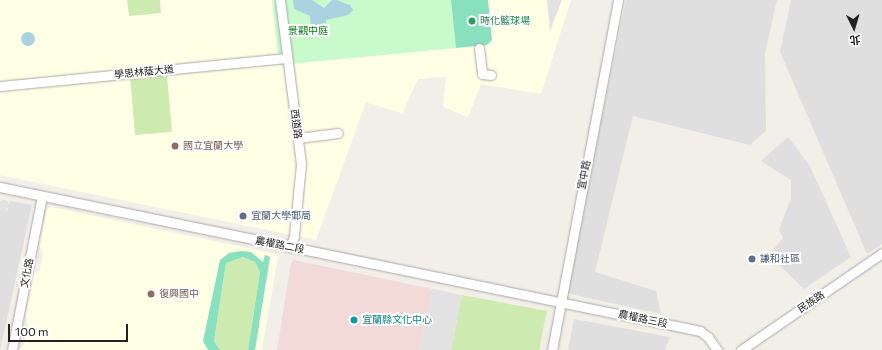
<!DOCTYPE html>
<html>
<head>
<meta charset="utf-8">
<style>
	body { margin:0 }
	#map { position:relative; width:882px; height:350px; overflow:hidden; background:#f2efe9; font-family:Commissioner,"Noto Sans TC",sans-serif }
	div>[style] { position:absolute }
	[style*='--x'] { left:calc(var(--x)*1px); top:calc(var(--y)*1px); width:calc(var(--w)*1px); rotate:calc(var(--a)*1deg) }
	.residential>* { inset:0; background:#e0dfdf }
	.commercial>* { inset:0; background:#f2dad9 }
	.education>* { inset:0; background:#ffffe5 }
	.grass>* { inset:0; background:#cdebb0; transform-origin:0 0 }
	.park>* { inset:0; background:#c8facc }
	.pitch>* { inset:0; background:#88e0be }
	.parking>* { inset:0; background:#e2e2e2 }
	.round { border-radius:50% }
	.water>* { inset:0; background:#aad3df }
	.roads { filter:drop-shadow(0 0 1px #a9a9a9) drop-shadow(0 0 1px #a9a9a9) }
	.street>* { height:9px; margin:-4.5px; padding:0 4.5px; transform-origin:4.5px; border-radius:4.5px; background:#fff }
	.dots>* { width:11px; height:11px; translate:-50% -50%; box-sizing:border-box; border:2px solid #fff; border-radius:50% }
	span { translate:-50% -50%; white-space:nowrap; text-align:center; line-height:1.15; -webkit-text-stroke:4px #fff; paint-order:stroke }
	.leisure-label { font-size:10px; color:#27864d }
	.left { translate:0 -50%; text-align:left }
	.park-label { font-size:10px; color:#0c8416 }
	.street-label { font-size:10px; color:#222 }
	.education-label { font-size:10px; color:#785e54 }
	.service-label { font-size:10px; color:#4e5e75 }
	.culture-label { font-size:10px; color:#0d838f }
	.north { position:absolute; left:834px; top:8px; width:40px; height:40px; -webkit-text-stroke:3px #fff; paint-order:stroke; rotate:175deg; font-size:11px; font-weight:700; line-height:16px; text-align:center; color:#222 }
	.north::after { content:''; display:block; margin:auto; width:14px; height:18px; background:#222; clip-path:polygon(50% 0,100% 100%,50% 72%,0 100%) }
	.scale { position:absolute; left:8px; top:324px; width:120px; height:18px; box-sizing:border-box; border:2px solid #222; border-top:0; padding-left:5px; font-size:12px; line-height:14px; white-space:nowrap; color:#222; -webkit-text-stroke:3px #fff; paint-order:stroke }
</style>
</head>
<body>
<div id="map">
	<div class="residential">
		<div style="clip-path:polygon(626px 0,777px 0,765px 53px,766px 131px,750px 145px,633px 116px,595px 272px,656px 291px,661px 314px,566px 293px)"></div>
		<div style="clip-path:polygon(791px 0,882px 0,882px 244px,867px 254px,780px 52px)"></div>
		<div style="clip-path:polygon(788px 137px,810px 166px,851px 257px,804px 289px,769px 255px,783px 238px,779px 230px,791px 198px,791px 180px,761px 161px)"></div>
		<div style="clip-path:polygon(10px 201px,32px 205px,0 350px,0 209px,8px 210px)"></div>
		<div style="clip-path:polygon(574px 319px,670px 337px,665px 350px,568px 350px)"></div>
	</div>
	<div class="commercial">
		<div style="clip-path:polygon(294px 260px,433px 289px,419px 350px,277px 350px,291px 263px)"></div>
	</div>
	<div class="education">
		<div style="clip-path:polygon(0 0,571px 0,541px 94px,481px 84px,468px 117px,443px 107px,446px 77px,418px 79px,402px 113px,366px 102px,316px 240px,0 175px)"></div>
		<div style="clip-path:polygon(51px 207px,276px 254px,278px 257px,262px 350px,20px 350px,24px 344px,28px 324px,26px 315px,34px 274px,40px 270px,43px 254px,40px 246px,47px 210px)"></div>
	</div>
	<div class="grass">
		<div style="clip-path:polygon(127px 0,160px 0,161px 13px,129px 16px)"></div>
		<div style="left:167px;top:75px;width:57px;height:37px;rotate:85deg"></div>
		<div style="clip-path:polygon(248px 257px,255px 262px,260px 272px,248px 350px,220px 350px,214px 341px,226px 263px,234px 258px)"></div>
		<div style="clip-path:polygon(462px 295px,547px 311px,539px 350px,451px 350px)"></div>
	</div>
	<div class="park">
		<div style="clip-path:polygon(272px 0,451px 0,456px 48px,279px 65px)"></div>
	</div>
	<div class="pitch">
		<div style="clip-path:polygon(451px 0,488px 0,492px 40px,487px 45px,456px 48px)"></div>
		<div style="clip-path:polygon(241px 251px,251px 252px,263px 262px,265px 255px,270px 257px,255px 350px,248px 350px,260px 272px,255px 262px,243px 257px,226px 263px,214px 341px,220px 350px,208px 350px,203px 341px,220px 260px,229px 253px)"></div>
	</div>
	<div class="parking">
		<div style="clip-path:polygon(547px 0,562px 0,550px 31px)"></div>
		<div class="round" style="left:-1px;top:200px;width:10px;height:10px"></div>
		<div style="clip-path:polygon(433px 289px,462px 295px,451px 350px,419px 350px)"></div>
	</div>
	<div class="water">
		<div style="clip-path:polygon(293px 0,312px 0,324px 8px,332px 0,336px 0,350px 5px,353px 10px,348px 15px,326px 20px,325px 32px,316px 34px,311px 31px,310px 16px,294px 9px)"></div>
		<div class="round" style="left:21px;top:32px;width:14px;height:14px"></div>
	</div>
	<div class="roads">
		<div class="street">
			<div style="--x:280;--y:0;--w:165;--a:82.7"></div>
			<div style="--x:301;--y:164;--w:72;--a:95.6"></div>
			<div style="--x:294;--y:236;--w:12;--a:110"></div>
			<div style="--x:479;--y:48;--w:26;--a:83"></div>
			<div style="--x:482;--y:74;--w:9;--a:6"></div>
			<div style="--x:0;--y:86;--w:288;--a:-5.6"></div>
			<div style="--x:298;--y:138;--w:40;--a:-7.1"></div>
			<div style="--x:0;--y:187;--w:715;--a:11.62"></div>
			<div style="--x:700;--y:331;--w:10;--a:37"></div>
			<div style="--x:708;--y:337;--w:16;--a:55"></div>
			<div style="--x:12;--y:350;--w:157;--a:-79"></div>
			<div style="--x:552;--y:350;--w:356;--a:-79.3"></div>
			<div style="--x:741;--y:350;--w:171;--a:-34.5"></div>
		</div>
	</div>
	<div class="dots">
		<div style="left:472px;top:21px;background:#2e9e5b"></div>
		<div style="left:175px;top:146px;background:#8d6e63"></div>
		<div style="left:243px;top:216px;background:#5c6f8a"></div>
		<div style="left:752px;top:259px;background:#5c6f8a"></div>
		<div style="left:151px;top:294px;background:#8d6e63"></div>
		<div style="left:354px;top:320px;background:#0f9aa8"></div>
	</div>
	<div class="leisure-label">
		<span class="left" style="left:480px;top:21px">時化籃球場</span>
	</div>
	<div class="park-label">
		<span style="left:308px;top:31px">景觀中庭</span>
	</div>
	<div class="street-label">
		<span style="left:144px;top:72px;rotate:-6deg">學思林蔭大道</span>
		<span style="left:296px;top:124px;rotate:83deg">西道路</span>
		<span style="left:584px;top:175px;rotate:-79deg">宜中路</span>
		<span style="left:280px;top:245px;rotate:11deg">農權路二段</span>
		<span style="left:27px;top:273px;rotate:-79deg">文化路</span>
		<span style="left:811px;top:302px;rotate:-34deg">民族路</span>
		<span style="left:643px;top:319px;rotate:12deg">農權路三段</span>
	</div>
	<div class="education-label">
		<span class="left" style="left:183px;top:146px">國立宜蘭大學</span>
		<span class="left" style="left:159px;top:294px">復興國中</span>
	</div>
	<div class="service-label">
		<span class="left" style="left:251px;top:216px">宜蘭大學郵局</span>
		<span class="left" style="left:760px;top:259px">謙和社區</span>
	</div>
	<div class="culture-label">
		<span class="left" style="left:362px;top:320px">宜蘭縣文化中心</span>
	</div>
	<div class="north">北</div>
	<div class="scale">100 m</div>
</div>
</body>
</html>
